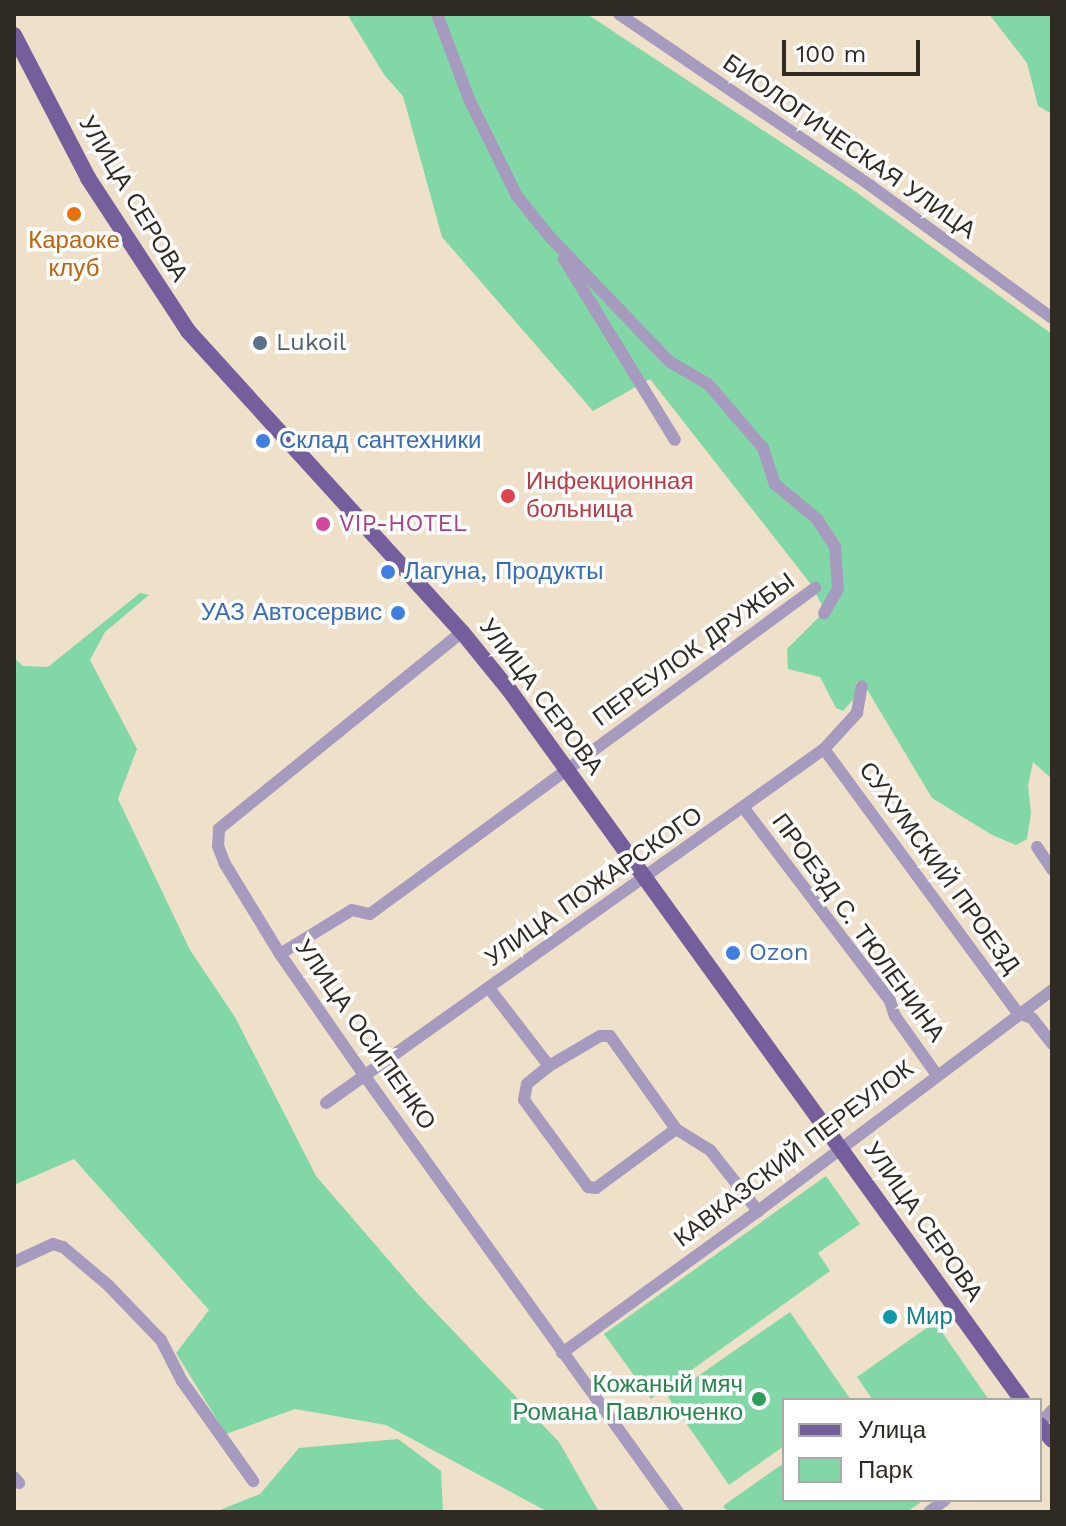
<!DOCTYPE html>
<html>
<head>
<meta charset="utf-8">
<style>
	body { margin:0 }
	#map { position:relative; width:1066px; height:1526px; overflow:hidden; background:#efe0c9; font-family:"Work Sans",sans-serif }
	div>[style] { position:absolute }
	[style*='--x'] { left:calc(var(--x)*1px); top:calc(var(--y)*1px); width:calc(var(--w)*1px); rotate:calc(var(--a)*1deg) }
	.green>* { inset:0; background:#82d7a6 }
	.minor>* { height:12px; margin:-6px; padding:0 6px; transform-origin:6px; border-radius:6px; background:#a69bbe }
	.major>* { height:16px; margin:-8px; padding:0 8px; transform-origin:8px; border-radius:8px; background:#745e9c }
	.dots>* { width:22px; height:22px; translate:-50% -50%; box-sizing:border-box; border:4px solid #fff; border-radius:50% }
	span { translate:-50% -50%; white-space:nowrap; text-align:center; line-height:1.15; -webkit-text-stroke:7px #fff; paint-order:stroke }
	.street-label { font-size:24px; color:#302b22 }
	.food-label { font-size:24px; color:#c56008 }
	.service-label { font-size:24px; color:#4e5e75 }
	.left { translate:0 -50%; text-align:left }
	.shop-label { font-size:24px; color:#366cbe }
	.right { translate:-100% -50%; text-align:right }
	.health-label { font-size:24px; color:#be3a42 }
	.hotel-label { font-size:24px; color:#b23c85 }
	.culture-label { font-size:24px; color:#0d838f }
	.leisure-label { font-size:24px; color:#27864d }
	.frame { position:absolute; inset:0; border:16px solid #302b22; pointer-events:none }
	.legend { position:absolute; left:782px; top:1398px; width:260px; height:104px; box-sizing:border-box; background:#fff; border:2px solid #acaaa7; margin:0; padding:10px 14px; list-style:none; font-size:24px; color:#302b22 }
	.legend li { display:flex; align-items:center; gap:16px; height:40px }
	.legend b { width:40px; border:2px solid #acaaa7 }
	.scale { position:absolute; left:782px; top:40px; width:138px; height:36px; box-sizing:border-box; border:4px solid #302b22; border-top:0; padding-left:10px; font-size:24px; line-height:28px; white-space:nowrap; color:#302b22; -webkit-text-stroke:6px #fff; paint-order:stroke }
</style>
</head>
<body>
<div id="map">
	<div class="green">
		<div style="clip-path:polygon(347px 14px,587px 14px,852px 189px,1052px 334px,1052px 779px,1033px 762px,1028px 786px,1031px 813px,1027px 839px,1016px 845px,992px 835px,932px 798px,865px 686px,856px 682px,858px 694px,843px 711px,836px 708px,820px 677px,788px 669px,787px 649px,825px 611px,810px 583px,650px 379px,593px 411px,442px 237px,403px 96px,385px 76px)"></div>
		<div style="clip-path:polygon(989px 14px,1052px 14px,1052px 114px,1038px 106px,1027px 63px)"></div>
		<div style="clip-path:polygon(140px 593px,149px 595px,105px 632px,90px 660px,137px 749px,118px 799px,190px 950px,235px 1017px,316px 1176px,417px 1293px,559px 1442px,599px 1512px,548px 1512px,386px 1425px,295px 1409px,226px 1434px,176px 1353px,209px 1310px,74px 1159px,14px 1185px,14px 658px,23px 666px,48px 667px)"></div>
		<div style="clip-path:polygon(826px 1176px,860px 1224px,818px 1253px,830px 1271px,651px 1399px,604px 1334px)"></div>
		<div style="clip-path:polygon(790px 1312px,851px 1400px,784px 1400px,784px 1446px,729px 1485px,668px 1397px)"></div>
		<div style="clip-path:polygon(935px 1322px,989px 1400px,873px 1400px,857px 1377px)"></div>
		<div style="clip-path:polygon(398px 1439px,441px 1471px,443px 1512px,215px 1512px,260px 1494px,299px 1448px)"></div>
		<div style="clip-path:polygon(784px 1463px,784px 1500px,924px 1500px,907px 1512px,728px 1512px,723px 1506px)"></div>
	</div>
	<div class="minor">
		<div style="--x:437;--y:14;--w:91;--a:69.4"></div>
		<div style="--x:469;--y:99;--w:108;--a:63.7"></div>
		<div style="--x:517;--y:196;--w:51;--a:51.3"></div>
		<div style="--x:549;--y:236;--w:175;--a:46.2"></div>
		<div style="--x:670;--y:362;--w:44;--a:30.1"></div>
		<div style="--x:708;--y:384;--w:84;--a:49.3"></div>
		<div style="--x:763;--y:448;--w:38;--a:72"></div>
		<div style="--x:775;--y:484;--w:55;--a:39.8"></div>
		<div style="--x:817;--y:519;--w:33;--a:57"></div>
		<div style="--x:835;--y:547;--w:42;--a:85.9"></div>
		<div style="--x:838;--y:589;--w:28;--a:120"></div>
		<div style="--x:619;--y:14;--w:305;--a:34.3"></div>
		<div style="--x:871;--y:186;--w:224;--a:36.1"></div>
		<div style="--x:564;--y:259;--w:212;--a:58.5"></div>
		<div style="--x:462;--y:632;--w:313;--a:141"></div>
		<div style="--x:219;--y:829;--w:17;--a:93"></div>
		<div style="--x:218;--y:846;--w:19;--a:69"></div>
		<div style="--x:225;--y:864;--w:105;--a:58.6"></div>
		<div style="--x:280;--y:954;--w:147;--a:55.2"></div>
		<div style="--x:364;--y:1075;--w:538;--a:54.3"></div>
		<div style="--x:824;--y:749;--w:328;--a:53.7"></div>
		<div style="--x:1018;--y:1013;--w:15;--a:20"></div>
		<div style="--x:1032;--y:1018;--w:33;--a:52"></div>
		<div style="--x:743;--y:807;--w:243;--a:52.8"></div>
		<div style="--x:890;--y:1001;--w:16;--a:72"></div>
		<div style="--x:895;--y:1016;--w:72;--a:54.6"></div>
		<div style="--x:1037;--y:847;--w:27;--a:56"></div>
		<div style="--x:280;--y:954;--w:84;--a:-31.4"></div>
		<div style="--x:352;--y:910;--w:18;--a:13"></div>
		<div style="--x:370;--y:914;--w:552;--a:-36.23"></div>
		<div style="--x:489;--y:988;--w:98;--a:52.4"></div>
		<div style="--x:549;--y:1066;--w:59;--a:-30.5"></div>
		<div style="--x:600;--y:1036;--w:10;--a:0"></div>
		<div style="--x:610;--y:1036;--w:114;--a:54.6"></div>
		<div style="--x:676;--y:1129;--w:40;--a:32"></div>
		<div style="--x:710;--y:1150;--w:78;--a:51.8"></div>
		<div style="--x:549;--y:1066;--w:28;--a:141"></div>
		<div style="--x:527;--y:1084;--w:16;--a:101"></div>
		<div style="--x:524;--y:1100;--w:108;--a:53.7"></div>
		<div style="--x:588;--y:1187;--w:8;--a:7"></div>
		<div style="--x:596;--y:1188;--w:99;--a:-36.4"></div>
		<div style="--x:326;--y:1103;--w:611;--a:-35.41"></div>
		<div style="--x:824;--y:749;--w:49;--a:-47.5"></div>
		<div style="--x:857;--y:713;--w:27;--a:-80"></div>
		<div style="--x:14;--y:1262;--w:43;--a:-24.8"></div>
		<div style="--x:53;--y:1244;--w:10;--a:17"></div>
		<div style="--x:63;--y:1247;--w:59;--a:40.2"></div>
		<div style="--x:108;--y:1285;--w:76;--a:46.1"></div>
		<div style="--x:161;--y:1340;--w:46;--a:62.9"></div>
		<div style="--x:182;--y:1381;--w:123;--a:54.6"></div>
		<div style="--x:562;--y:1353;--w:242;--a:-35.9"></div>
		<div style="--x:758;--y:1211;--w:368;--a:-36.9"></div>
		<div style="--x:1040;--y:1424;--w:18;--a:-49"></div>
		<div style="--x:14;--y:1477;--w:8;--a:50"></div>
		<div style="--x:929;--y:1512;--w:20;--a:-37"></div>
	</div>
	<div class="major">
		<div style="--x:14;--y:35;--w:161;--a:62.6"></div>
		<div style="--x:88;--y:178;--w:183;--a:56.8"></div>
		<div style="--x:188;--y:331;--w:407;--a:47.7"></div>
		<div style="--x:462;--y:632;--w:76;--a:50.9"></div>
		<div style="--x:510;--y:691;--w:875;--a:54.17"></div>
		<div style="--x:1040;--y:1425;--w:19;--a:51"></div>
	</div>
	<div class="dots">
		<div style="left:74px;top:214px;background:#e8710a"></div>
		<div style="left:260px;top:343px;background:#5c6f8a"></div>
		<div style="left:263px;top:441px;background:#3f7fe0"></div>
		<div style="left:508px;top:496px;background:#e0444e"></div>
		<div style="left:323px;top:524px;background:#d1479c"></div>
		<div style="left:388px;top:572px;background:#3f7fe0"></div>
		<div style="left:398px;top:613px;background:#3f7fe0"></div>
		<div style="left:733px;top:953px;background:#3f7fe0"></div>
		<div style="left:890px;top:1317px;background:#0f9aa8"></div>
		<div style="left:759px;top:1399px;background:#2e9e5b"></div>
	</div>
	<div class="street-label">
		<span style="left:849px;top:147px;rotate:35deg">БИОЛОГИЧЕСКАЯ УЛИЦА</span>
		<span style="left:133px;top:199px;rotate:59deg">УЛИЦА СЕРОВА</span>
		<span style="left:694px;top:650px;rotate:-36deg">ПЕРЕУЛОК ДРУЖБЫ</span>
		<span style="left:541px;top:697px;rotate:53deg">УЛИЦА СЕРОВА</span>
		<span style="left:939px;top:868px;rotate:54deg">СУХУМСКИЙ ПРОЕЗД</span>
		<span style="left:594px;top:887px;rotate:-35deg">УЛИЦА ПОЖАРСКОГО</span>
		<span style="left:858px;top:928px;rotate:54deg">ПРОЕЗД С. ТЮЛЕНИНА</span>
		<span style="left:365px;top:1035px;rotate:55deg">УЛИЦА ОСИПЕНКО</span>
		<span style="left:794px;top:1154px;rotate:-37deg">КАВКАЗСКИЙ ПЕРЕУЛОК</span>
		<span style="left:923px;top:1222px;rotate:55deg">УЛИЦА СЕРОВА</span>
	</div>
	<div class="food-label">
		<span style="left:74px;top:255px">Караоке<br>клуб</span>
	</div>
	<div class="service-label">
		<span class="left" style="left:276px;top:343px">Lukoil</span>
	</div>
	<div class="shop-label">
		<span class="left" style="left:279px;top:441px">Склад сантехники</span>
		<span class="left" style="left:404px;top:572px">Лагуна, Продукты</span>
		<span class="right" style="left:382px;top:613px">УАЗ Автосервис</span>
		<span class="left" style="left:749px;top:953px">Ozon</span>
	</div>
	<div class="health-label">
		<span class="left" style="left:526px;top:496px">Инфекционная<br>больница</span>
	</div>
	<div class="hotel-label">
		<span class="left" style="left:339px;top:524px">VIP-HOTEL</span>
	</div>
	<div class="culture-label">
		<span class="left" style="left:906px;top:1317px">Мир</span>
	</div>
	<div class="leisure-label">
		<span class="right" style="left:743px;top:1399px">Кожаный мяч<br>Романа Павлюченко</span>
	</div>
	<div class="frame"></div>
	<ul class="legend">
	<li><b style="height:10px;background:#745e9c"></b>Улица</li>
	<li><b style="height:22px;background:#82d7a6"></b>Парк</li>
	</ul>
	<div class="scale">100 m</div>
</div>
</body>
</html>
